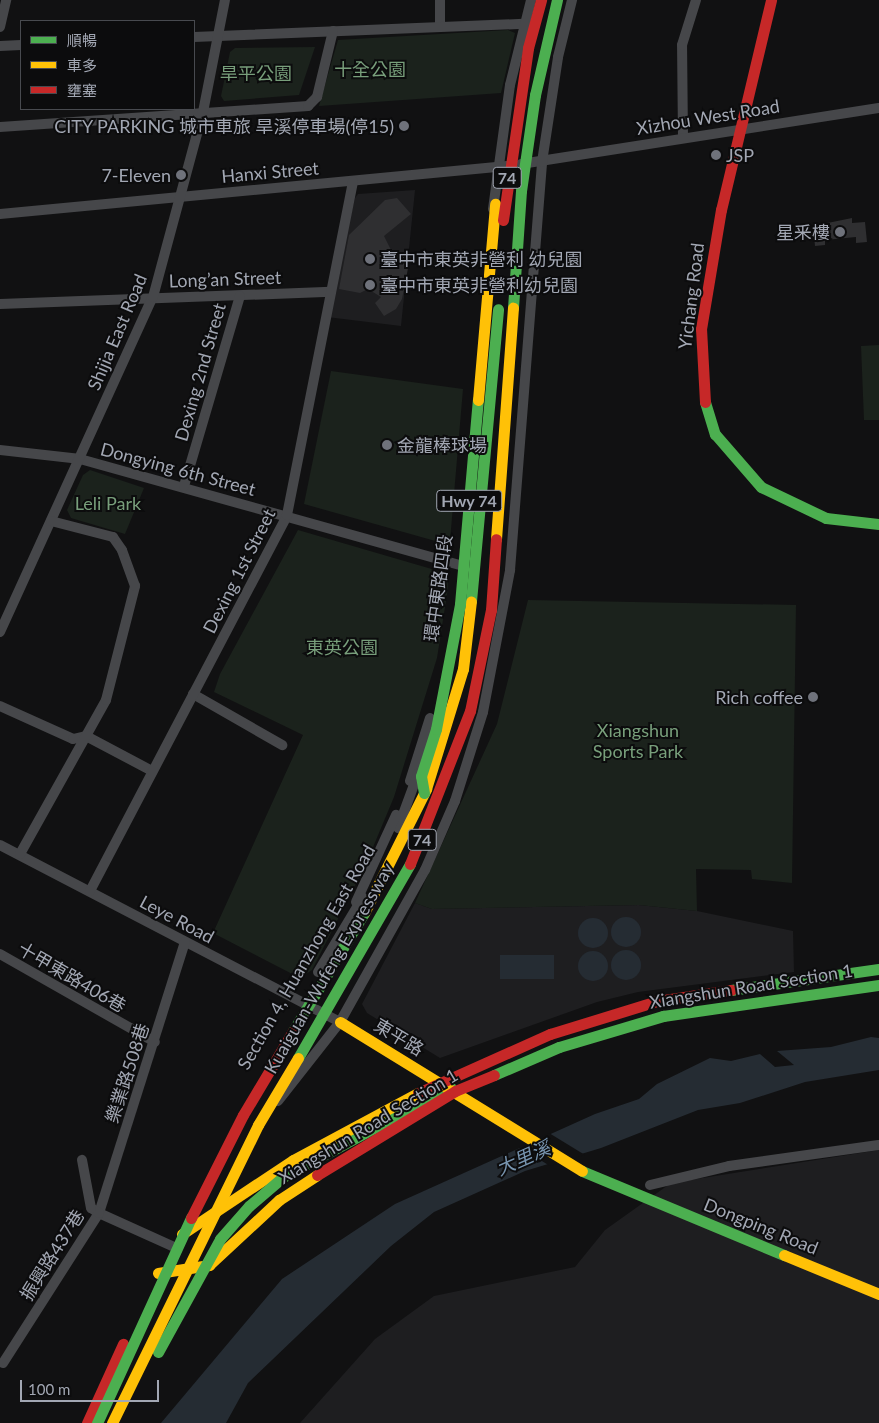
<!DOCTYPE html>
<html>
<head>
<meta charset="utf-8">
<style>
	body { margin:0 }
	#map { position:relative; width:879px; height:1423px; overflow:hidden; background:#111112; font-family:Lato,"Noto Sans TC",sans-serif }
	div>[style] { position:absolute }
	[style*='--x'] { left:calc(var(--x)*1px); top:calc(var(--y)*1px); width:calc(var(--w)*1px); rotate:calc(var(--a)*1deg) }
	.built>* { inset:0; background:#1e1e20 }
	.green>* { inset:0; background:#1b221c }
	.water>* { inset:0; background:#252c33; transform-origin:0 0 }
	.round { border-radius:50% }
	.pier>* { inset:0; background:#111112 }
	.building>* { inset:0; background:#2f2f31 }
	.street>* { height:10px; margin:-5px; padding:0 5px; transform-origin:5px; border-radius:5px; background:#46474a }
	.fast>* { height:11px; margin:-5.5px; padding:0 5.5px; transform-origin:5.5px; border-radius:5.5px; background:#4caf50 }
	.slow>* { height:11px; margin:-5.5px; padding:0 5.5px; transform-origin:5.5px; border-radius:5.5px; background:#ffc107 }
	.jam>* { height:11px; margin:-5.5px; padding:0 5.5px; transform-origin:5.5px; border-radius:5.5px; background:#c62828 }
	.fast-bridge>* { height:11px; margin:-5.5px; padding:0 5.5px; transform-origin:5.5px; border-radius:5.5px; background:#4caf50 }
	.slow-bridge>* { height:11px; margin:-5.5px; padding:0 5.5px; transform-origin:5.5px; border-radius:5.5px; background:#ffc107 }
	.jam-bridge>* { height:11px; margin:-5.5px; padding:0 5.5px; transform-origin:5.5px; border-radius:5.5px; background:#c62828 }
	.dots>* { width:14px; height:14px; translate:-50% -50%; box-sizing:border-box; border:2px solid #0c0c0d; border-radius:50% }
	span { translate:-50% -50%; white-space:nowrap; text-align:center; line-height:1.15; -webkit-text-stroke:4px #0c0c0d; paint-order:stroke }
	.shield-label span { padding:1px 4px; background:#0c0c0d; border:1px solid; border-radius:4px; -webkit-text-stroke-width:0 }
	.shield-label { font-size:16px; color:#a2a7b3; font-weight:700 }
	.park-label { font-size:18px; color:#789f7b }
	.street-label { font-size:18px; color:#a2a7b3 }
	.poi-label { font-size:18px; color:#a2a7b3 }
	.right { translate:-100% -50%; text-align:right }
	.left { translate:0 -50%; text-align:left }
	.water-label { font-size:19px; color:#7895b0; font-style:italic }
	.legend { position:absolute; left:20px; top:20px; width:175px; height:90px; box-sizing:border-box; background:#0c0c0d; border:1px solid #484a4f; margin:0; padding:6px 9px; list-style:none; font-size:15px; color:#a2a7b3 }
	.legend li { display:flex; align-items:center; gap:10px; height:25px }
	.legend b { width:25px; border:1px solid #484a4f }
	.scale { position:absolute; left:20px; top:1380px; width:139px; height:22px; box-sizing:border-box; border:2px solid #a2a7b3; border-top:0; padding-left:6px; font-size:15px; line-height:18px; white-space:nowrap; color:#a2a7b3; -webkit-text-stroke:4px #0c0c0d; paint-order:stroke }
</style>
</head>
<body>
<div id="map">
	<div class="built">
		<div style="clip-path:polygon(415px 190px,401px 326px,327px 317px,355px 198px,358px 194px)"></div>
		<div style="clip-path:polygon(415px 903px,432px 909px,639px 905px,697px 911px,793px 931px,794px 972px,638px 992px,597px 1002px,440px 1058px,367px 1013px,362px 1004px)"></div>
		<div style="clip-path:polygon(879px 1150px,879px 1423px,300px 1423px,375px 1339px,434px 1296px,575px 1267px,605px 1230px,671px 1183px)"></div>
	</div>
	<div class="green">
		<div style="clip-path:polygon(508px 30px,515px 33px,501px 93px,319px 106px,338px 40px)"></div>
		<div style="clip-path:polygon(315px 47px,299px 95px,224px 101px,221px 96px,230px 52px,235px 48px)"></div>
		<div style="clip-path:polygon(879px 345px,879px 420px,864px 420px,861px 346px)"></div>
		<div style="clip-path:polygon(331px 371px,463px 389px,450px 541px,446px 544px,304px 504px)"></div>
		<div style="clip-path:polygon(90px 470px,144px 488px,125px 534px,71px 518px,67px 510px,83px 475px)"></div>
		<div style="clip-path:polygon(298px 530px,442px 572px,447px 576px,448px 588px,437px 658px,394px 797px,366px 864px,312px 970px,300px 978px,213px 933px,303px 735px,214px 692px,220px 674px)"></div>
		<div style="clip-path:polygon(528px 600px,796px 605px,792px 883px,752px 879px,751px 870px,696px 869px,697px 911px,639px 905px,432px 909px,415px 903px,497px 724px)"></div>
	</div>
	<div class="water">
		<div class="round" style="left:611px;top:917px;width:30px;height:30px"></div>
		<div class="round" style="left:578px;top:918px;width:30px;height:30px"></div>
		<div class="round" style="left:611px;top:950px;width:30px;height:30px"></div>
		<div class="round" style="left:578px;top:951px;width:30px;height:30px"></div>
		<div style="left:500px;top:955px;width:54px;height:24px"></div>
		<div style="clip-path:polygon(871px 1037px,879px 1038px,879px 1070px,805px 1082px,740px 1103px,698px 1110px,601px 1148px,525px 1171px,434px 1212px,391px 1246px,248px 1383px,226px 1423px,161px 1423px,282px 1279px,395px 1204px,595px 1114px,639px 1099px,657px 1084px,710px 1058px,731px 1061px,760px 1054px,775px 1067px,794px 1065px,777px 1051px,831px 1047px)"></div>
	</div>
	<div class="pier">
		<div style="clip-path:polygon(549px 1133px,585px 1155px,550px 1166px,519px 1147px)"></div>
	</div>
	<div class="building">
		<div style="clip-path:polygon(397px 198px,411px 214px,384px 236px,392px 252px,411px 253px,402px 299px,396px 309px,384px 316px,375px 303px,381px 297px,368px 289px,360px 293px,339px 289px,349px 235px,385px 200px)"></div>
		<div style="clip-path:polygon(852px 218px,852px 223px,865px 222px,867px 242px,856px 243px,856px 237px,825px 240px,825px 245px,815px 246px,813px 226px)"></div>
	</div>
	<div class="street">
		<div style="--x:440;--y:25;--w:25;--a:-90"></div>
		<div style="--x:0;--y:27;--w:28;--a:-77"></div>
		<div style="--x:194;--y:37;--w:330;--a:-2.3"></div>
		<div style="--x:0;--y:46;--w:21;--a:-3"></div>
		<div style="--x:0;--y:127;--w:309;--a:-3.9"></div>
		<div style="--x:308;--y:106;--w:13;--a:-45"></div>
		<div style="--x:317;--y:97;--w:68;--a:-76.4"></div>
		<div style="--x:683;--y:137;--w:92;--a:-90.6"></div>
		<div style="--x:682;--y:45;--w:47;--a:-72.7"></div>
		<div style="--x:521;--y:164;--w:362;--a:-8.9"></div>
		<div style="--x:493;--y:209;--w:125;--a:-82.2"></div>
		<div style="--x:510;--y:85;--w:88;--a:-76.1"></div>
		<div style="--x:0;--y:214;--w:509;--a:-5.41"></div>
		<div style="--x:0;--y:304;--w:331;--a:-2.1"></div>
		<div style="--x:0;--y:450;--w:81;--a:6.4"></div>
		<div style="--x:80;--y:459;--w:395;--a:15.6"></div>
		<div style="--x:184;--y:486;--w:198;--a:-73.6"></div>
		<div style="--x:0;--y:632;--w:368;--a:-65.5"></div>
		<div style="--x:153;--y:297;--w:192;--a:-74.9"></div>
		<div style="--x:203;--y:112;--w:114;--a:-78.9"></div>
		<div style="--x:193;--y:694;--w:103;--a:29.8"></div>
		<div style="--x:0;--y:706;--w:80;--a:24.3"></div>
		<div style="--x:73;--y:739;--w:13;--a:-13"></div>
		<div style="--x:86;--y:736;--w:75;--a:27.9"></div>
		<div style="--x:410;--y:781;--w:66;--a:-72.4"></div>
		<div style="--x:398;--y:828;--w:58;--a:-69.7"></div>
		<div style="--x:0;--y:845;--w:383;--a:27.5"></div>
		<div style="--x:20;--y:854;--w:176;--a:-60.8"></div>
		<div style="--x:106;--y:700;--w:118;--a:-75.7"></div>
		<div style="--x:135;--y:586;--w:38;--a:-110"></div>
		<div style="--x:122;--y:550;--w:16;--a:-125"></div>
		<div style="--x:113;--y:537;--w:64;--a:-165.5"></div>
		<div style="--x:90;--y:891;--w:424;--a:-62.3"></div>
		<div style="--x:287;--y:515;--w:340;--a:-78.8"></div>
		<div style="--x:356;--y:902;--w:96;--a:-65.3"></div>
		<div style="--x:0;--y:954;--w:178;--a:29.6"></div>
		<div style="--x:318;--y:972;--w:87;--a:-59"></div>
		<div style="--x:278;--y:1101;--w:100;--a:-51.9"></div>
		<div style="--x:340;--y:1022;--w:174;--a:-60.8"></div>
		<div style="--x:425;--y:870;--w:75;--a:-66.5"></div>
		<div style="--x:455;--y:801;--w:93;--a:-72.5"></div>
		<div style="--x:483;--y:712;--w:145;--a:-79.2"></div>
		<div style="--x:510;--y:570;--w:409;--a:-85.5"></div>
		<div style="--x:542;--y:162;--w:106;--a:-81.3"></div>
		<div style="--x:558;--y:57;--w:59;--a:-76.2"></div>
		<div style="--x:650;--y:1185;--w:81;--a:-13.5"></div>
		<div style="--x:729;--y:1166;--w:151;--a:-8"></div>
		<div style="--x:172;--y:1246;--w:80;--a:-155.7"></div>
		<div style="--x:99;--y:1213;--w:284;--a:-72.4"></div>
		<div style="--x:3;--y:1363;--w:178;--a:-57.4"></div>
		<div style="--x:99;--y:1213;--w:9;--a:-148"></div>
		<div style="--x:91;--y:1208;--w:49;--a:-100.6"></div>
	</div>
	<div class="fast">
		<div style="--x:705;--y:402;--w:34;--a:73"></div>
		<div style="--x:715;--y:434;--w:70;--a:49"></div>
		<div style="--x:761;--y:487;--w:72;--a:25.5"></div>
		<div style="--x:826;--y:518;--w:53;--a:6.5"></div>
		<div style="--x:471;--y:601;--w:293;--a:-84.7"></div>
		<div style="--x:731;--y:990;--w:149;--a:-8.1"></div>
		<div style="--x:494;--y:1075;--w:71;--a:-23.3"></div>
		<div style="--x:559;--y:1047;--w:109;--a:-16.6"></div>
		<div style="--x:663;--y:1016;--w:218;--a:-8.2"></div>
		<div style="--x:582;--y:1171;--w:219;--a:22.6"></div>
		<div style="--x:283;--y:1177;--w:190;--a:-28.3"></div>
	</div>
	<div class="slow">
		<div style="--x:364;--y:913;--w:139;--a:-63.4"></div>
		<div style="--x:426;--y:789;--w:126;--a:-72.9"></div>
		<div style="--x:463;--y:669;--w:68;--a:-83.3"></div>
		<div style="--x:340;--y:1022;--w:284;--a:31.6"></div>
		<div style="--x:182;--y:1234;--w:133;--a:-33.7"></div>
		<div style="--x:293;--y:1160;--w:142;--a:-28.2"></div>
		<div style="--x:784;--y:1255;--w:103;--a:22.3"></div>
		<div style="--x:158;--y:1273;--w:52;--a:-8.9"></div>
		<div style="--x:209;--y:1265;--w:96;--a:-42.9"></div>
		<div style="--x:279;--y:1200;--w:45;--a:-33.3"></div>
	</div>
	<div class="jam">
		<div style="--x:528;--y:48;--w:50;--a:-74.8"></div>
		<div style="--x:705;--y:402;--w:73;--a:-93.1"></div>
		<div style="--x:701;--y:329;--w:121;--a:-80.5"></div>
		<div style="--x:721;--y:210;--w:216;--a:-76.6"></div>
		<div style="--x:418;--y:1093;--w:145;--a:-24.1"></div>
		<div style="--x:550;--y:1034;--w:112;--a:-17.1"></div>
		<div style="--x:657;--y:1001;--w:75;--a:-8.5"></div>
		<div style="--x:317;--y:1175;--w:162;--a:-31.3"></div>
		<div style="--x:455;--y:1091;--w:42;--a:-22.3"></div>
		<div style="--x:87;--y:1423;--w:87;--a:-65.5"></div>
	</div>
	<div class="fast-bridge">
		<div style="--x:513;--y:308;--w:117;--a:-86.1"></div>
		<div style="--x:521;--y:191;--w:97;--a:-81.7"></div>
		<div style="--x:535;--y:95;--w:98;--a:-77"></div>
		<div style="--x:424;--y:793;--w:17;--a:-100"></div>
		<div style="--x:421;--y:776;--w:49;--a:-72.3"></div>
		<div style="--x:436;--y:729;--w:127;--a:-79.1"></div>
		<div style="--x:460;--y:604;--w:205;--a:-85"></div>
		<div style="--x:293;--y:1031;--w:138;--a:-59"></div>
		<div style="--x:298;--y:1058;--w:224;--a:-60"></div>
		<div style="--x:158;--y:1352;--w:129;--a:-61.2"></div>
		<div style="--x:220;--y:1239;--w:44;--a:-48.7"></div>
		<div style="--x:249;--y:1206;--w:45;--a:-40.5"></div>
		<div style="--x:97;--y:1423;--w:226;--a:-65.4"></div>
	</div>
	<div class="slow-bridge">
		<div style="--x:478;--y:400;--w:197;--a:-85"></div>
		<div style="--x:496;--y:539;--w:232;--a:-85.8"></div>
		<div style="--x:112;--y:1423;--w:332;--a:-63.9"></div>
		<div style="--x:258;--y:1125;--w:78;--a:-59.2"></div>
	</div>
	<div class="jam-bridge">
		<div style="--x:503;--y:220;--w:174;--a:-81.7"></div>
		<div style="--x:410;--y:864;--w:164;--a:-68.6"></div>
		<div style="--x:470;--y:711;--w:103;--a:-78.3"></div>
		<div style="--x:491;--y:610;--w:71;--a:-86"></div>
		<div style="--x:191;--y:1218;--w:115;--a:-63.2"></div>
		<div style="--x:243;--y:1115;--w:98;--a:-59.2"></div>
	</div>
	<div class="dots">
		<div style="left:404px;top:126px;background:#6f727b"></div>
		<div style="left:716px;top:155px;background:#6f727b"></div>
		<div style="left:181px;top:175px;background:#6f727b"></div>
		<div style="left:840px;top:232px;background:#6f727b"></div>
		<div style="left:370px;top:259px;background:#6f727b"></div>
		<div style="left:370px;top:285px;background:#6f727b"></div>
		<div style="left:387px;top:445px;background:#6f727b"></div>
		<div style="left:813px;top:697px;background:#6f727b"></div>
	</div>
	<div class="shield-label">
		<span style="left:507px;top:178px">74</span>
		<span style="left:469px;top:501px">Hwy 74</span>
		<span style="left:422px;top:840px">74</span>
	</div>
	<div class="park-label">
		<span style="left:370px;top:69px">十全公園</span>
		<span style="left:256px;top:73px">旱平公園</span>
		<span style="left:108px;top:503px">Leli Park</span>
		<span style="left:342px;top:647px">東英公園</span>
		<span style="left:638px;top:741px">Xiangshun<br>Sports Park</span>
	</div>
	<div class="street-label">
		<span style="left:708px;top:117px;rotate:-9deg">Xizhou West Road</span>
		<span style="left:270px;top:172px;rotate:-5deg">Hanxi Street</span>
		<span style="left:225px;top:279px;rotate:-2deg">Long’an Street</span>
		<span style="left:691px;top:296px;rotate:-83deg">Yichang Road</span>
		<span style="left:117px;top:332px;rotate:-67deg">Shijia East Road</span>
		<span style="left:200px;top:372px;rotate:-74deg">Dexing 2nd Street</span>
		<span style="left:178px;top:469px;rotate:15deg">Dongying 6th Street</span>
		<span style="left:239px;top:571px;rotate:-63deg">Dexing 1st Street</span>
		<span style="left:438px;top:588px;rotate:-82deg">環中東路四段</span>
		<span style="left:177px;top:919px;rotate:28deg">Leye Road</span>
		<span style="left:306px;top:957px;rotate:-60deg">Section 4, Huanzhong East Road</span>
		<span style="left:329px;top:968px;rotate:-60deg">Kuaiguan-Wufeng Expressway</span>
		<span style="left:72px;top:977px;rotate:30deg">十甲東路406巷</span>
		<span style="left:751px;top:986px;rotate:-9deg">Xiangshun Road Section 1</span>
		<span style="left:399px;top:1037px;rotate:31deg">東平路</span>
		<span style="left:127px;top:1073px;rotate:-72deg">樂業路508巷</span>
		<span style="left:368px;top:1126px;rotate:-31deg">Xiangshun Road Section 1</span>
		<span style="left:761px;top:1226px;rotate:22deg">Dongping Road</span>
		<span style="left:52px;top:1255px;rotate:-58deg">振興路437巷</span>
	</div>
	<div class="poi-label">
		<span class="right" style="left:394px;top:126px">CITY PARKING 城市車旅 旱溪停車場(停15)</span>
		<span class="left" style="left:726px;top:155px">JSP</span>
		<span class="right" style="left:171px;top:175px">7-Eleven</span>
		<span class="right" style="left:830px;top:232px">星釆樓</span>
		<span class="left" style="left:380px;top:259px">臺中市東英非營利 幼兒園</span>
		<span class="left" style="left:380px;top:285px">臺中市東英非營利幼兒園</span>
		<span class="left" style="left:397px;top:445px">金龍棒球場</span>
		<span class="right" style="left:803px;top:697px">Rich coffee</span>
	</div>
	<div class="water-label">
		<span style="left:523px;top:1158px;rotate:-24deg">大里溪</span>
	</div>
	<ul class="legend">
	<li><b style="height:6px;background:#4caf50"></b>順暢</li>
	<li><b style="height:6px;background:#ffc107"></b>車多</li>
	<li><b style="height:6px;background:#c62828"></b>壅塞</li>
	</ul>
	<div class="scale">100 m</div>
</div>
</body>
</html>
